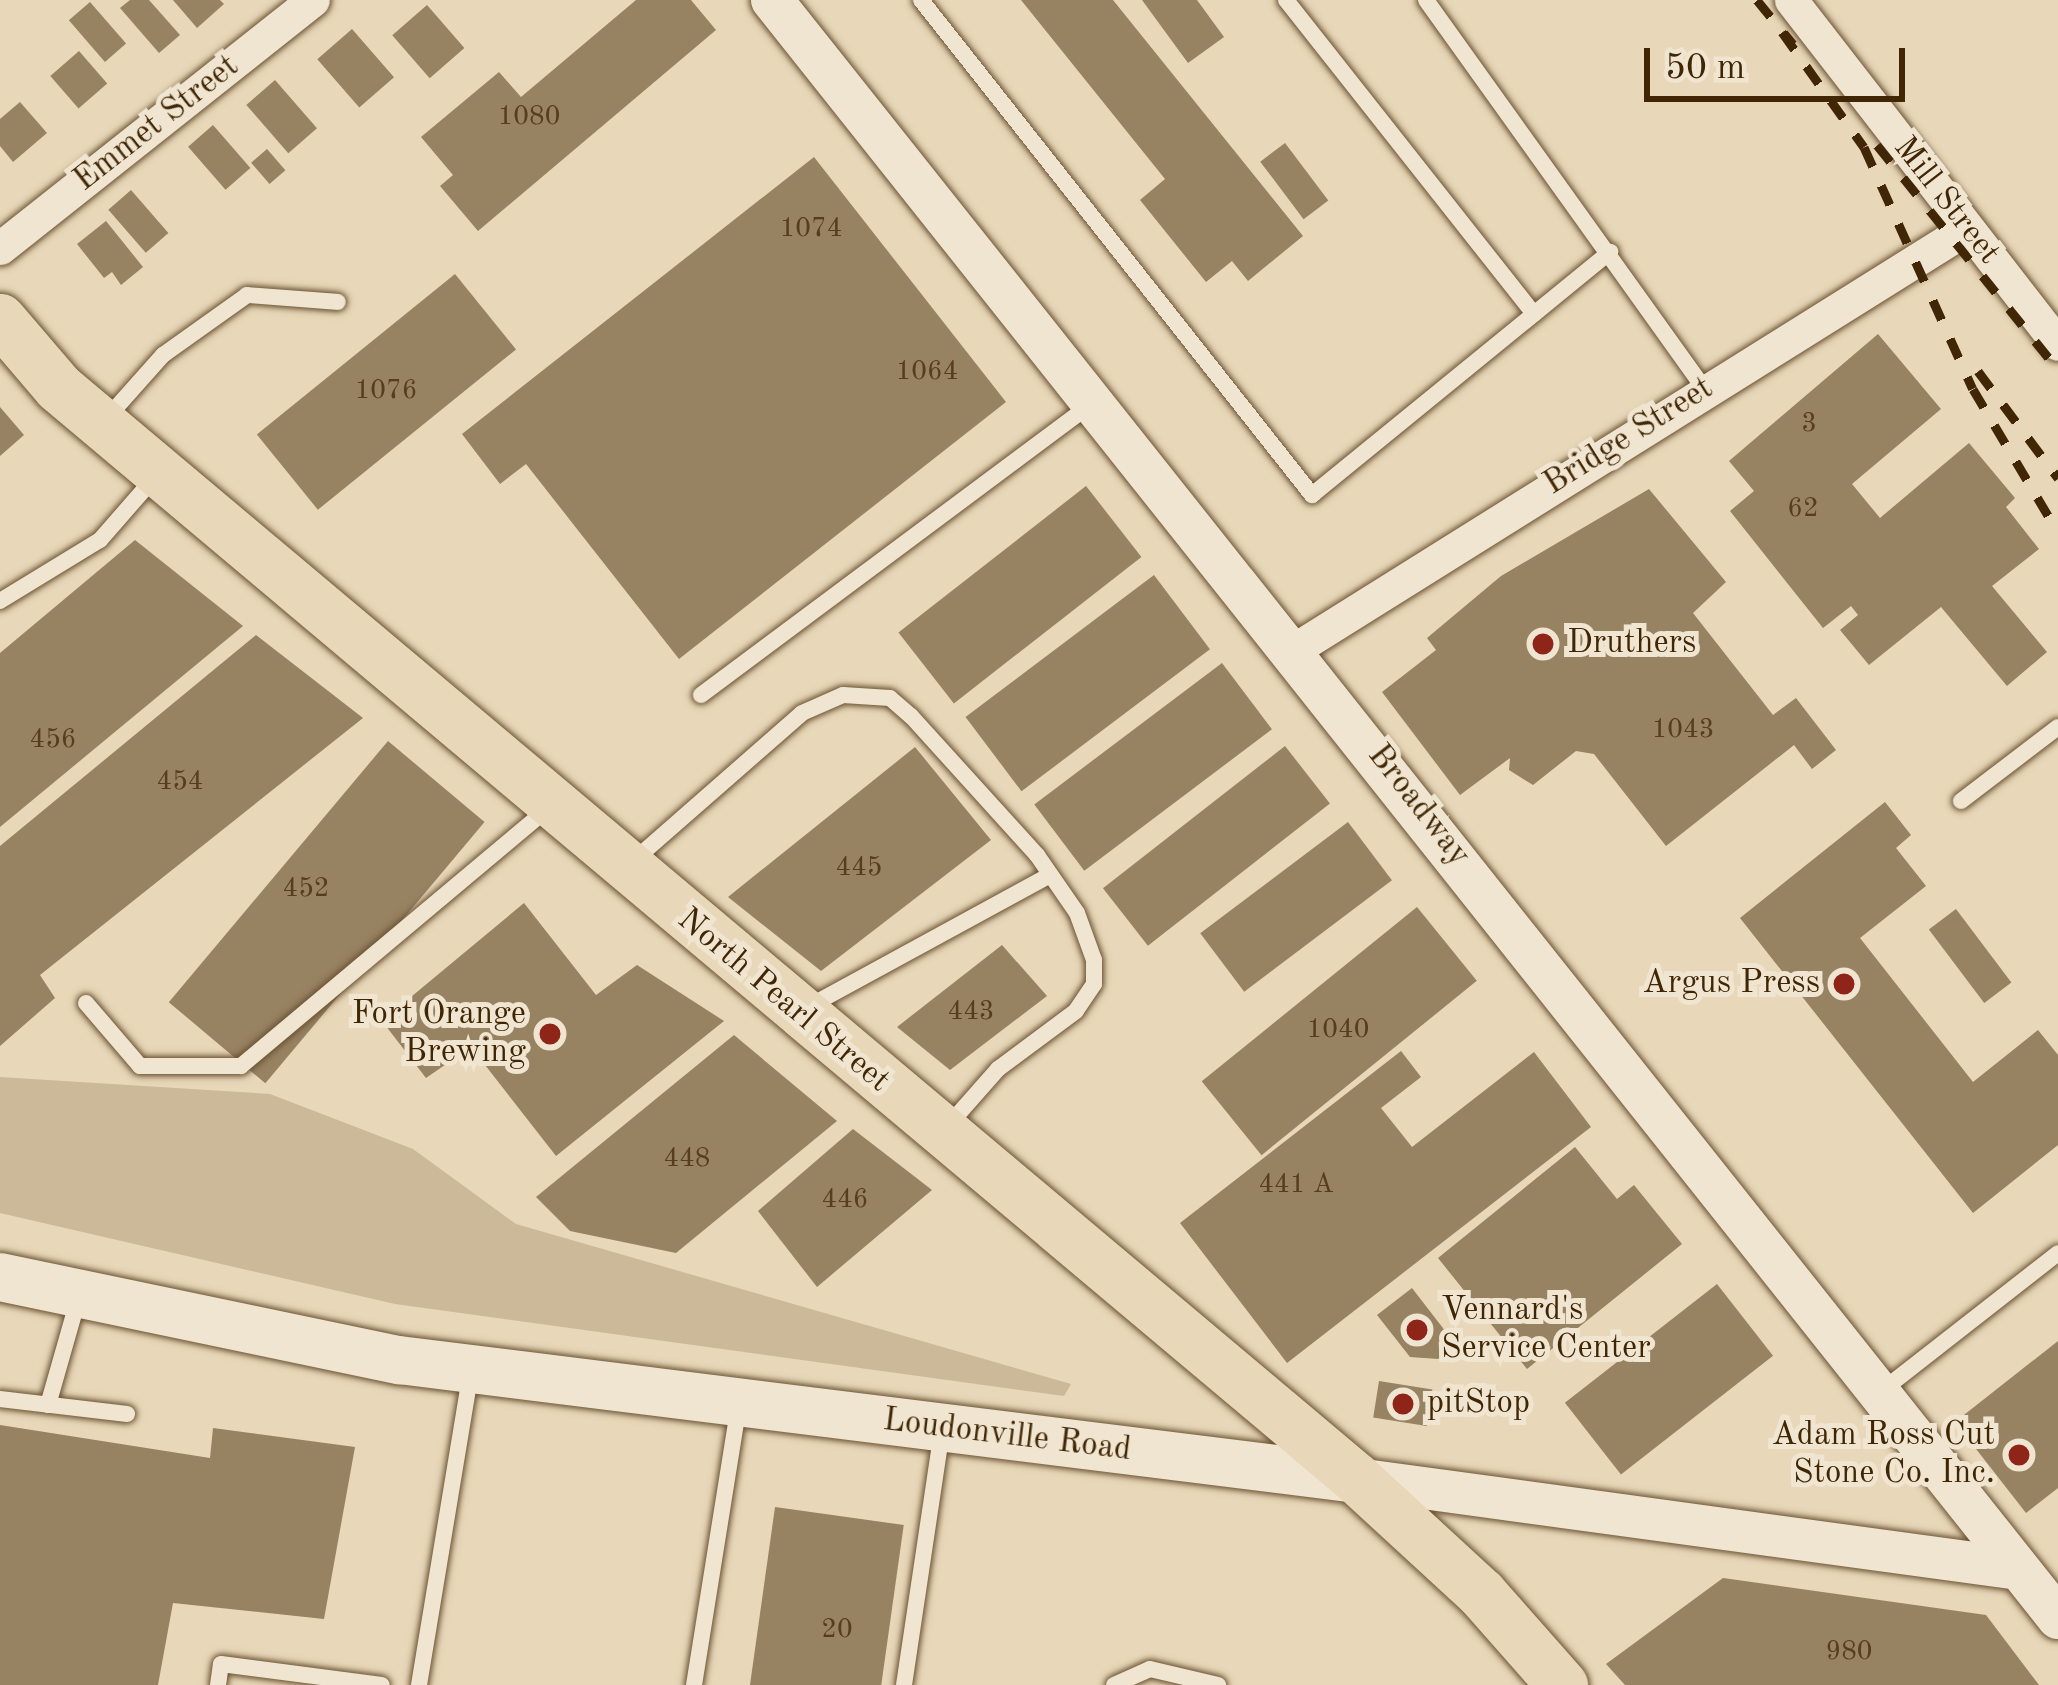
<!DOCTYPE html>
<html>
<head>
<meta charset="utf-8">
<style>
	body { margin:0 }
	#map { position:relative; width:2058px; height:1685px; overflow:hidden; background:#e8d7b8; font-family:"Old Standard TT",serif }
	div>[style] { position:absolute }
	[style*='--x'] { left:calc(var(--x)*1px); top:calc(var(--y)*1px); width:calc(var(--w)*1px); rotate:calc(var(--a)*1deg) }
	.green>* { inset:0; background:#cbb999 }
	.building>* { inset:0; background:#978262; transform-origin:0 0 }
	.roads { filter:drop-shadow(0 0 3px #6a5231) drop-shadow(0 0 3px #6a5231) }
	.service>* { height:16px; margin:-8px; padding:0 8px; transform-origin:8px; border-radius:8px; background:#f0e5d1 }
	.minor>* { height:33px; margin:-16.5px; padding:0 16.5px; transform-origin:16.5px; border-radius:16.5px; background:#f0e5d1 }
	.tertiary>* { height:42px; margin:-21px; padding:0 21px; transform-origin:21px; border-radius:21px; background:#f0e5d1 }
	.secondary>* { height:48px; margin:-24px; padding:0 24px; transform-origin:24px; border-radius:24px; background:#f0e5d1 }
	.primary>* { height:51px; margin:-25.5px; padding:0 25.5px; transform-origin:25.5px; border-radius:25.5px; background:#e8d7b8 }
	.rail>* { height:9px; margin-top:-4.5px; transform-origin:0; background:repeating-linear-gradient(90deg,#402604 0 21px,transparent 0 42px) }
	.dots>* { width:33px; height:33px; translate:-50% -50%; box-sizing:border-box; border:6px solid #f0e5d1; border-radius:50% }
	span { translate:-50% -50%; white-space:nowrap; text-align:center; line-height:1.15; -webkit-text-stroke:10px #f0e5d1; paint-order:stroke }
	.number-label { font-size:27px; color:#563d1c }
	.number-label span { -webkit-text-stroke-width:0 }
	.street-label { font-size:33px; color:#402604 }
	.poi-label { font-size:33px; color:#402604 }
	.left { translate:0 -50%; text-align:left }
	.right { translate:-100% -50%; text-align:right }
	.scale { position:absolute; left:1644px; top:48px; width:261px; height:54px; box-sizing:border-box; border:6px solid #402604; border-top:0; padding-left:15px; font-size:36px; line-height:42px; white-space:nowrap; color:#402604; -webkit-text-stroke:9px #f0e5d1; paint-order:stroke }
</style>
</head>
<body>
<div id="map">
	<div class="green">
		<div style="clip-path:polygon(0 1077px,270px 1094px,413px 1149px,516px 1224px,1071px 1384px,1064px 1396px,395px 1304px,0 1213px)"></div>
	</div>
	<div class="building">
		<div style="clip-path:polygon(130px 0,149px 0,180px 35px,159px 53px,120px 8px)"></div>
		<div style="clip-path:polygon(173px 0,220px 0,224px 4px,197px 28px)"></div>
		<div style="clip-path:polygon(636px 0,691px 0,716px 30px,478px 231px,440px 186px,453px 175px,421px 137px,499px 72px,521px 97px)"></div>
		<div style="clip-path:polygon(1021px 0,1113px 0,1303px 236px,1248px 281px,1232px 261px,1206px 282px,1140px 200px,1165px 179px)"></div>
		<div style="clip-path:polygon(1142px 0,1197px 0,1224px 37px,1188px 63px)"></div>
		<div style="left:90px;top:2px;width:55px;height:28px;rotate:49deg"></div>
		<div style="left:427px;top:5px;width:57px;height:46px;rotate:49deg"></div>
		<div style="left:352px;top:29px;width:64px;height:46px;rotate:49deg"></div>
		<div style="left:79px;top:51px;width:43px;height:38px;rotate:49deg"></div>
		<div style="left:275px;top:80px;width:64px;height:38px;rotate:49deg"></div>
		<div style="clip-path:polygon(20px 102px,47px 133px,13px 162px,0 146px,0 119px)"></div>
		<div style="left:213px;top:125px;width:57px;height:33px;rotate:49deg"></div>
		<div style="left:1285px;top:143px;width:72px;height:31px;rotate:53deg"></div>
		<div style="left:267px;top:149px;width:28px;height:21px;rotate:49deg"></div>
		<div style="clip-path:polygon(814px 157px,1006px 402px,679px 659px,526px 464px,500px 484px,462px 434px)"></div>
		<div style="left:131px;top:190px;width:57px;height:30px;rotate:49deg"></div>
		<div style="clip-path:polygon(106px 221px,143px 267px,121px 285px,112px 272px,104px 278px,77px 244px)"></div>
		<div style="left:455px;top:274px;width:97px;height:255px;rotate:51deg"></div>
		<div style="clip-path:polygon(1878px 334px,1941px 409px,1852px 484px,1880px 518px,1969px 443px,2015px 498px,2006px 507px,2039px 549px,1992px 586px,2047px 652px,2007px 686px,1941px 607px,1869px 665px,1840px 630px,1858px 615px,1851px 606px,1823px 628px,1730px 511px,1754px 491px,1729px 461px)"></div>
		<div style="clip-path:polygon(0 407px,24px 435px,0 456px)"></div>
		<div style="left:1086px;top:486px;width:90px;height:238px;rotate:52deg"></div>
		<div style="clip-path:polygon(1649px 489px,1726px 582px,1693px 613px,1773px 715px,1796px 698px,1836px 750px,1812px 769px,1794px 745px,1666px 846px,1594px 754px,1576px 751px,1533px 785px,1509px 770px,1510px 758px,1460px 795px,1382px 692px,1436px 650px,1427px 638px,1501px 576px)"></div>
		<div style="clip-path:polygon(135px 540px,243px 626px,0 827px,0 653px)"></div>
		<div style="left:1154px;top:575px;width:93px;height:236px;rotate:53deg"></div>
		<div style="clip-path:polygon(256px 635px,363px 718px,40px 975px,55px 998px,0 1046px,0 846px)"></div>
		<div style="left:1222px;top:663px;width:83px;height:235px;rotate:53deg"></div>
		<div style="left:388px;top:741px;width:126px;height:341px;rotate:40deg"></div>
		<div style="left:1285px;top:746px;width:73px;height:231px;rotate:52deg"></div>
		<div style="clip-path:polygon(915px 747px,991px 840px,821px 971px,728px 897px)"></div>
		<div style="clip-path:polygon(1885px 802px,1911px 835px,1896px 848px,1926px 886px,1860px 938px,1973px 1082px,2038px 1030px,2058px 1055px,2058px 1145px,1973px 1213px,1740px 918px)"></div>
		<div style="left:1348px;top:822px;width:73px;height:185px;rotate:53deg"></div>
		<div style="clip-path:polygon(524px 903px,596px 995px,637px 965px,724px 1021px,556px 1156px,471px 1047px,426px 1078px,382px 1021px)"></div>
		<div style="left:1417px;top:907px;width:95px;height:277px;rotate:51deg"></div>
		<div style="left:1956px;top:909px;width:92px;height:34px;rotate:53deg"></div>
		<div style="clip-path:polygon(1002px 945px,1047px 996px,950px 1070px,897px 1027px)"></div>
		<div style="clip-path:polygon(734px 1035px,837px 1121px,676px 1253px,570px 1231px,536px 1197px)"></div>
		<div style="clip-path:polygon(1401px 1051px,1421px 1077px,1381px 1108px,1412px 1147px,1534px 1052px,1591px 1127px,1287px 1363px,1180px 1223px)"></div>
		<div style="clip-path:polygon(853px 1129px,932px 1190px,817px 1287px,758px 1211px)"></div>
		<div style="clip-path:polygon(1575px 1147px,1617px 1199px,1634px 1185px,1682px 1244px,1527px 1369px,1438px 1258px)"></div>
		<div style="left:1717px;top:1284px;width:91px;height:193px;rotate:52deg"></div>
		<div style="clip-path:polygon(1412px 1288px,1456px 1345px,1438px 1359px,1410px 1357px,1377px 1315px)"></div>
		<div style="clip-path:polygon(2058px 1341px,2058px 1488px,2026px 1513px,1955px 1422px)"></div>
		<div style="left:1379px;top:1381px;width:54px;height:37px;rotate:9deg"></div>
		<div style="clip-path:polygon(0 1425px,210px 1458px,213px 1428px,355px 1447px,324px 1619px,173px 1603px,158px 1685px,0 1685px)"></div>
		<div style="left:775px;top:1507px;width:130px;height:180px;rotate:8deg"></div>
		<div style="clip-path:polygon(1723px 1578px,1986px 1615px,2039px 1685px,1625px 1685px,1606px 1664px)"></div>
	</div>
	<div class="roads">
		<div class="service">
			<div style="--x:921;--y:0;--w:631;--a:51.69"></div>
			<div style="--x:1312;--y:495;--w:385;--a:-39.2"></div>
			<div style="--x:1286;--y:0;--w:400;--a:51.7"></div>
			<div style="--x:1426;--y:0;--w:479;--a:54.4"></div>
			<div style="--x:106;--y:419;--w:86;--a:-48.3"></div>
			<div style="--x:163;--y:355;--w:103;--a:-35.5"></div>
			<div style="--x:247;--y:295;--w:91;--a:4.4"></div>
			<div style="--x:0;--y:601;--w:117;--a:-31.4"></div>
			<div style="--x:100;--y:540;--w:82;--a:-48.9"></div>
			<div style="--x:701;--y:695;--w:487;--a:-36.7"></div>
			<div style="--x:1961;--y:801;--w:122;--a:-37.3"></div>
			<div style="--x:632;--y:862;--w:226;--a:-41.2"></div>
			<div style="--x:802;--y:713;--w:45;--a:-23.7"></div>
			<div style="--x:843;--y:695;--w:47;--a:3.7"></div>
			<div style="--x:890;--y:698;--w:28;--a:41"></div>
			<div style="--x:911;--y:716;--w:188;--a:47.8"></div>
			<div style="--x:1037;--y:855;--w:70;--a:55.4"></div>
			<div style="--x:1077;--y:913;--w:50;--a:70.1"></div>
			<div style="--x:1094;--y:960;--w:24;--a:90"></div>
			<div style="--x:1094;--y:984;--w:32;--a:124"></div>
			<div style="--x:1076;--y:1011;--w:97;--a:143.4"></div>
			<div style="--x:998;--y:1069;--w:79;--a:131.4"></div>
			<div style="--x:86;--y:1003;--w:83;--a:49.4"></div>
			<div style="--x:140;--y:1066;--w:101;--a:0"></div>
			<div style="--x:241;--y:1066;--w:403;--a:-40"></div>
			<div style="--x:808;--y:1007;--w:276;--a:-28.6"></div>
			<div style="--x:1879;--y:1393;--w:227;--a:-38"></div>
			<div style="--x:0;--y:1399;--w:128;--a:6.7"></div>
			<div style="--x:48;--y:1405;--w:113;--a:-74.1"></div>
			<div style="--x:218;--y:1685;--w:21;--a:-82"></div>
			<div style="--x:221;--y:1664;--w:162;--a:7.4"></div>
			<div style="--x:419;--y:1685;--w:317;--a:-80.6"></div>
			<div style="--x:694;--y:1685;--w:284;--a:-80.9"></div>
			<div style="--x:904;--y:1685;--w:257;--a:-81.5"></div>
			<div style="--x:1114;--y:1685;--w:39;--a:-24"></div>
			<div style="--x:1150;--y:1669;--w:70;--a:13.2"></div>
		</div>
		<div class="minor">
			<div style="--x:1791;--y:0;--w:435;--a:52.2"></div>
			<div style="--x:0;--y:248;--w:399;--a:-38.4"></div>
			<div style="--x:1295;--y:649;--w:792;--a:-32.04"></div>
		</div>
		<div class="tertiary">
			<div style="--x:772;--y:0;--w:2067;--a:51.52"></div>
			<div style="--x:1357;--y:1479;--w:667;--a:7.75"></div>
		</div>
		<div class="secondary">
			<div style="--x:0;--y:1277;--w:408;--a:11.8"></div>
			<div style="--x:399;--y:1360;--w:965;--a:7.08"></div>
		</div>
		<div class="primary">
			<div style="--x:0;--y:319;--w:89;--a:49.5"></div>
			<div style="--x:58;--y:387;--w:1697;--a:40.05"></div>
			<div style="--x:1357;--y:1479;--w:168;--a:42.6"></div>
			<div style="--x:1481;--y:1593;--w:123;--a:48.6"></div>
		</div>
	</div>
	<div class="rail">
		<div style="--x:1757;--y:0;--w:57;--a:50.7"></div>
		<div style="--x:1782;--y:32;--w:141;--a:54.5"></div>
		<div style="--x:1864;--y:147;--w:265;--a:65.8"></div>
		<div style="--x:1973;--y:389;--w:166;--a:59.3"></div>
		<div style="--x:1877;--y:145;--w:288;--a:51.1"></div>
		<div style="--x:1978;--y:371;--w:134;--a:53.2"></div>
	</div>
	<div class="dots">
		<div style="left:1543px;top:644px;background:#8f2418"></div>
		<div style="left:1844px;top:984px;background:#8f2418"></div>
		<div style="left:550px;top:1034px;background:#8f2418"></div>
		<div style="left:1417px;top:1330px;background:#8f2418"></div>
		<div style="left:1403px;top:1404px;background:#8f2418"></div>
		<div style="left:2019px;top:1455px;background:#8f2418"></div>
	</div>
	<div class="number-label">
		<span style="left:529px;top:117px">1080</span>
		<span style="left:811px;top:229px">1074</span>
		<span style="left:927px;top:372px">1064</span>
		<span style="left:386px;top:391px">1076</span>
		<span style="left:1809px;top:424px">3</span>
		<span style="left:1803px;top:509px">62</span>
		<span style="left:1683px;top:730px">1043</span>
		<span style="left:53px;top:740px">456</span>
		<span style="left:180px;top:782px">454</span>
		<span style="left:859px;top:868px">445</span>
		<span style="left:306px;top:889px">452</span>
		<span style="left:971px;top:1012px">443</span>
		<span style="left:1338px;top:1030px">1040</span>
		<span style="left:687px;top:1159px">448</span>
		<span style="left:1296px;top:1185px">441 A</span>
		<span style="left:845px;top:1200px">446</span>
		<span style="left:837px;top:1630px">20</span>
		<span style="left:1849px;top:1652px">980</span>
	</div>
	<div class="street-label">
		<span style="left:157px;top:124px;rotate:-38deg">Emmet Street</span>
		<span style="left:1946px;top:201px;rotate:52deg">Mill Street</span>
		<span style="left:1629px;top:437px;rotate:-32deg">Bridge Street</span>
		<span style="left:1418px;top:806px;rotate:52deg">Broadway</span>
		<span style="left:783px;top:1001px;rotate:40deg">North Pearl Street</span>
		<span style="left:1007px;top:1436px;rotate:7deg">Loudonville Road</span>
	</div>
	<div class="poi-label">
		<span class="left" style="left:1567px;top:644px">Druthers</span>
		<span class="right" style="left:1820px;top:984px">Argus Press</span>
		<span class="right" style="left:526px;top:1034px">Fort Orange<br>Brewing</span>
		<span class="left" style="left:1441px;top:1330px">Vennard's<br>Service Center</span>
		<span class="left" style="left:1427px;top:1404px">pitStop</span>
		<span class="right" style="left:1995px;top:1455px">Adam Ross Cut<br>Stone Co. Inc.</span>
	</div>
	<div class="scale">50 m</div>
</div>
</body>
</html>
